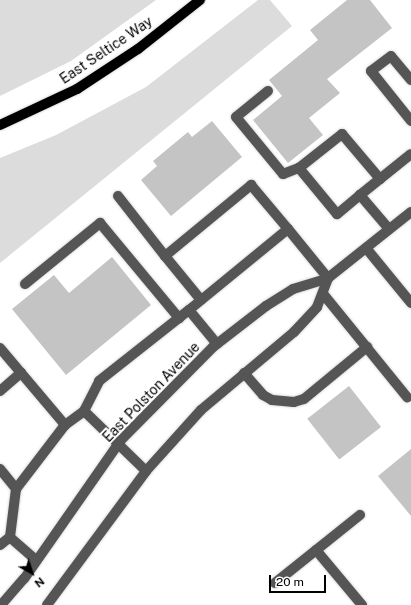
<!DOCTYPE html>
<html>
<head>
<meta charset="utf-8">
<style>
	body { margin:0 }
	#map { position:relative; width:411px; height:605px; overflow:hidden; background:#fff; font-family:"Public Sans",sans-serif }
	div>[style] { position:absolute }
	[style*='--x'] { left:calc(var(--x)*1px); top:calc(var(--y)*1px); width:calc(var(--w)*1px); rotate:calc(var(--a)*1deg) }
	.green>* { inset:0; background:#dcdcdc }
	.building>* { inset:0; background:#c4c4c4; transform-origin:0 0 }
	.roads { filter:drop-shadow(0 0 1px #dbdbdb) drop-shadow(0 0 1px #dbdbdb) }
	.minor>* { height:10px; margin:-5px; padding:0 5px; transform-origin:5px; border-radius:5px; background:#555 }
	.major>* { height:10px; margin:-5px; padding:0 5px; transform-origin:5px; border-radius:5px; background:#000 }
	span { translate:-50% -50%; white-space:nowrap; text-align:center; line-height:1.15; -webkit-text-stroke:4px #fff; paint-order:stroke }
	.street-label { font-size:14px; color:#000 }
	.north { position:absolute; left:12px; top:553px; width:40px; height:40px; -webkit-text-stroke:3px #fff; paint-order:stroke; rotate:141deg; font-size:11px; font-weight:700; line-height:16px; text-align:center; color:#000 }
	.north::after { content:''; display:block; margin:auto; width:14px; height:18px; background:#000; clip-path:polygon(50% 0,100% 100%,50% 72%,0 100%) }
	.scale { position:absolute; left:269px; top:575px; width:57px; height:18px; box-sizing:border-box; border:2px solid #000; border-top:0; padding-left:5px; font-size:12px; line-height:14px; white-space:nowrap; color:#000; -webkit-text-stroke:3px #fff; paint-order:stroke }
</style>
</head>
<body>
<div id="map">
	<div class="green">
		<div style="clip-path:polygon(0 0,156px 0,71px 61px,0 96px)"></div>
		<div style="clip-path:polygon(258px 0,270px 0,292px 26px,0 263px,0 158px,56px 135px,146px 87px)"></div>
	</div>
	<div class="building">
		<div style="clip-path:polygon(347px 0,370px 0,392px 28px,327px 79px,340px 93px,309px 118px,323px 135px,288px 163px,253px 120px,282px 96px,269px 80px,318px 40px,310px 30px)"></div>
		<div style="clip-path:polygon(212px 121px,242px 157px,171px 216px,141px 180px,157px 166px,153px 161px,188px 132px,192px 137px)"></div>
		<div style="clip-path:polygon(112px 257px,151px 305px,66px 375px,12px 309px,54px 275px,69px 293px)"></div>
		<div style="left:349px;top:386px;width:52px;height:53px;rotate:52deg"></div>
		<div style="clip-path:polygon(411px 449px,411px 516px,378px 476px)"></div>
	</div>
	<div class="roads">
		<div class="minor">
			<div style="--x:411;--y:80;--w:31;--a:-130"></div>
			<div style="--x:391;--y:56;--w:25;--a:143"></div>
			<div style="--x:371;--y:71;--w:64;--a:51.3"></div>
			<div style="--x:268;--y:91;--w:41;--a:140.9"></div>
			<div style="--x:236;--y:117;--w:74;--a:50.5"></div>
			<div style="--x:283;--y:174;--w:17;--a:-21"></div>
			<div style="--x:360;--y:195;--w:30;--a:140"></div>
			<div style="--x:337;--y:214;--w:60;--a:-129.6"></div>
			<div style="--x:299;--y:168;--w:55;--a:-38.3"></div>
			<div style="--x:342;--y:134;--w:59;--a:49.8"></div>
			<div style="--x:118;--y:196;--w:76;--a:51.9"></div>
			<div style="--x:389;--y:229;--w:45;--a:-130.5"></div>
			<div style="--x:360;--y:195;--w:65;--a:-38.8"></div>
			<div style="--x:366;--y:248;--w:71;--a:50.7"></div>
			<div style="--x:25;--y:284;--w:97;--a:-39.1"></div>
			<div style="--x:100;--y:223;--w:124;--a:50.3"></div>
			<div style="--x:324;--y:295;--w:132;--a:50.9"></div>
			<div style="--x:201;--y:300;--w:57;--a:-129.3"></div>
			<div style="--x:165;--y:256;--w:112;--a:-39.5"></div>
			<div style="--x:251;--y:185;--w:57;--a:49.9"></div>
			<div style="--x:217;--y:344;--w:44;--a:-129.5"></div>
			<div style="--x:189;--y:310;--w:128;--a:-39.3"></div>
			<div style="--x:288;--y:229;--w:63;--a:50.8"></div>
			<div style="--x:0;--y:348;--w:101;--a:49.8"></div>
			<div style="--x:244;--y:373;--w:29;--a:49"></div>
			<div style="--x:263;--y:395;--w:10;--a:29"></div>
			<div style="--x:272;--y:400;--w:22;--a:5"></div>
			<div style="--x:294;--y:402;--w:10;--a:-17"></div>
			<div style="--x:304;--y:399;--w:82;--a:-39.5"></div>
			<div style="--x:0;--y:391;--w:28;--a:-41"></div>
			<div style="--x:0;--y:469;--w:26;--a:51"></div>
			<div style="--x:146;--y:471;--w:86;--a:-135.9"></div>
			<div style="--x:84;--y:411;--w:34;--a:-63"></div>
			<div style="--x:99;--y:381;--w:115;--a:-38.3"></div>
			<div style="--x:0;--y:545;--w:13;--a:-39"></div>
			<div style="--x:316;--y:550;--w:72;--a:50.1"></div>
			<div style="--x:36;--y:560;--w:35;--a:-139"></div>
			<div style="--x:10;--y:537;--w:48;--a:-82.9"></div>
			<div style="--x:16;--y:489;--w:81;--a:-52.6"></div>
			<div style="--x:65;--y:425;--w:24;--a:-36"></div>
			<div style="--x:275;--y:583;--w:109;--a:-38.7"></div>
			<div style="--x:1;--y:605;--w:35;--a:-49"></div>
			<div style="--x:24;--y:579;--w:169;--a:-55.1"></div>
			<div style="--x:121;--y:440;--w:131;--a:-45.3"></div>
			<div style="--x:213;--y:347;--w:67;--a:-37.7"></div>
			<div style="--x:266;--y:306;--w:32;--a:-32"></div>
			<div style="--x:293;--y:289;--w:37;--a:-17"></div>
			<div style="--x:328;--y:278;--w:106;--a:-38.5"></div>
			<div style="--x:47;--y:605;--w:167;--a:-53.5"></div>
			<div style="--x:146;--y:471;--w:82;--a:-48"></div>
			<div style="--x:201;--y:410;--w:121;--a:-40"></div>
			<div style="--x:294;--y:332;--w:34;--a:-47"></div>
			<div style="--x:317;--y:307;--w:31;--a:-69"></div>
		</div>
		<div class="major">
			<div style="--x:0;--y:125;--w:85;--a:-25.1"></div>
			<div style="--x:77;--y:89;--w:73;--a:-33.3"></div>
			<div style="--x:138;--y:49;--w:79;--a:-38.3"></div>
		</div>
	</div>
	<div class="street-label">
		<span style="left:106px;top:50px;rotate:-34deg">East Seltice Way</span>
		<span style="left:151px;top:392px;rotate:-46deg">East Polston Avenue</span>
	</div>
	<div class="north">N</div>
	<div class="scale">20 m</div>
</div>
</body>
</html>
